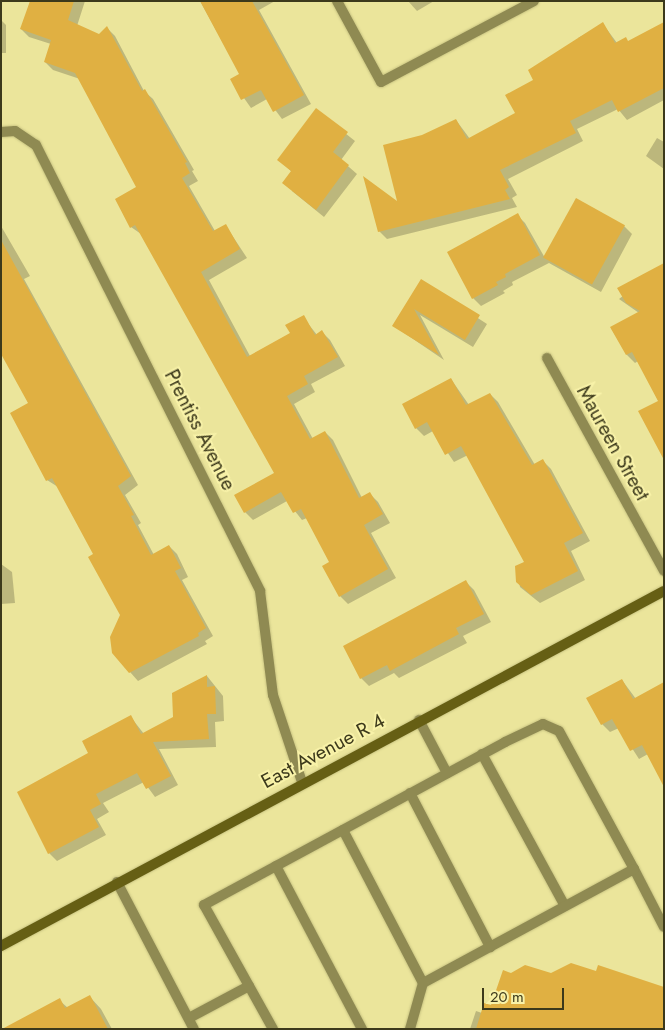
<!DOCTYPE html>
<html>
<head>
<meta charset="utf-8">
<style>
	body { margin:0 }
	#map { position:relative; width:665px; height:1030px; overflow:hidden; background:#ebe59b; font-family:Jost,sans-serif }
	div>[style] { position:absolute }
	[style*='--x'] { left:calc(var(--x)*1px); top:calc(var(--y)*1px); width:calc(var(--w)*1px); rotate:calc(var(--a)*1deg) }
	.shadow>* { inset:0; background:#0003 }
	.building>* { inset:0; background:#e0b042; transform-origin:0 0 }
	.roads { filter:drop-shadow(0 0 1px #c8c381) drop-shadow(0 0 1px #c8c381) }
	.lane>* { height:10px; margin:-5px; padding:0 5px; transform-origin:5px; border-radius:5px; background:#8f8a52 }
	.street>* { height:10px; margin:-5px; padding:0 5px; transform-origin:5px; border-radius:5px; background:#8f8a52 }
	.secondary>* { height:10px; margin:-5px; padding:0 5px; transform-origin:5px; border-radius:5px; background:#665f14 }
	span { translate:-50% -50%; white-space:nowrap; text-align:center; line-height:1.15; -webkit-text-stroke:4px #f8f2a8; paint-order:stroke }
	.street-label { font-size:20px; color:#3c391b }
	.frame { position:absolute; inset:0; border:2px solid #3c391b; pointer-events:none }
	.scale { position:absolute; left:482px; top:988px; width:82px; height:22px; box-sizing:border-box; border:2px solid #3c391b; border-top:0; padding-left:6px; font-size:15px; line-height:18px; white-space:nowrap; color:#3c391b; -webkit-text-stroke:4px #f8f2a8; paint-order:stroke }
</style>
</head>
<body>
<div id="map">
	<div class="shadow">
		<div style="clip-path:polygon(37px 1px,85px 1px,77px 26px,99px 35px,107px 28px,115px 36px,144px 91px,153px 99px,194px 170px,192px 171px,198px 181px,189px 186px,215px 231px,226px 226px,247px 258px,209px 280px,250px 356px,291px 334px,303px 317px,317px 335px,322px 332px,330px 340px,345px 366px,311px 384px,315px 392px,294px 404px,313px 439px,325px 432px,333px 440px,362px 498px,370px 494px,378px 502px,390px 523px,371px 533px,396px 578px,348px 604px,340px 596px,330px 562px,307px 518px,302px 520px,287px 501px,253px 520px,245px 512px,276px 474px,141px 234px,131px 227px,116px 200px,138px 188px,80px 79px,53px 70px,45px 62px,51px 44px,29px 37px,21px 29px)"></div>
		<div style="clip-path:polygon(200px 1px,275px 1px,259px 10px,311px 104px,282px 119px,267px 99px,251px 108px,232px 81px,241px 75px)"></div>
		<div style="clip-path:polygon(408px 1px,434px 1px,417px 11px)"></div>
		<div style="clip-path:polygon(1px 20px,6px 25px,6px 53px,1px 53px)"></div>
		<div style="clip-path:polygon(664px 23px,664px 100px,627px 120px,618px 109px,577px 129px,583px 141px,508px 179px,517px 195px,512px 198px,517px 207px,387px 239px,379px 231px,399px 205px,423px 136px,456px 120px,470px 139px,516px 114px,535px 80px,580px 41px,578px 38px,603px 24px,617px 43px,628px 42px)"></div>
		<div style="clip-path:polygon(316px 110px,355px 141px,341px 160px,357px 174px,324px 217px,292px 191px,292px 172px,279px 160px)"></div>
		<div style="clip-path:polygon(657px 138px,664px 142px,664px 169px,646px 156px)"></div>
		<div style="clip-path:polygon(517px 215px,525px 223px,545px 258px,624px 226px,632px 234px,601px 292px,549px 263px,512px 282px,513px 285px,503px 291px,505px 293px,481px 306px,473px 298px)"></div>
		<div style="clip-path:polygon(1px 226px,30px 276px,24px 279px,138px 485px,125px 495px,141px 523px,138px 525px,154px 555px,169px 546px,177px 554px,188px 577px,182px 580px,213px 636px,205px 641px,207px 644px,138px 681px,130px 672px,121px 615px,94px 554px,58px 487px,47px 480px,12px 414px,29px 404px,1px 346px)"></div>
		<div style="clip-path:polygon(664px 264px,659px 402px,638px 361px,635px 363px,627px 355px,611px 328px,639px 313px,619px 299px)"></div>
		<div style="clip-path:polygon(421px 281px,487px 324px,473px 347px,420px 315px,444px 360px,394px 326px)"></div>
		<div style="clip-path:polygon(451px 379px,469px 405px,490px 394px,498px 402px,535px 465px,543px 461px,551px 469px,590px 541px,571px 551px,585px 580px,540px 603px,520px 587px,516px 567px,525px 562px,468px 455px,454px 462px,433px 431px,424px 436px,416px 428px)"></div>
		<div style="clip-path:polygon(1px 564px,12px 572px,15px 603px,1px 604px)"></div>
		<div style="clip-path:polygon(466px 582px,474px 590px,491px 622px,463px 636px,467px 643px,399px 678px,394px 673px,369px 686px,361px 678px)"></div>
		<div style="clip-path:polygon(207px 676px,223px 696px,224px 721px,215px 722px,216px 747px,159px 749px,178px 785px,155px 797px,144px 782px,103px 803px,109px 812px,97px 819px,106px 835px,57px 861px,49px 853px,90px 754px,130px 716px,144px 734px,175px 718px)"></div>
		<div style="clip-path:polygon(622px 680px,636px 699px,648px 754px,639px 759px,619px 728px,610px 732px,602px 724px)"></div>
		<div style="clip-path:polygon(597px 973px,664px 1029px,470px 1029px,476px 1011px,482px 1013px,492px 1007px,512px 974px)"></div>
		<div style="clip-path:polygon(90px 997px,101px 1009px,112px 1029px,5px 1029px,59px 1000px,68px 1008px)"></div>
	</div>
	<div class="building">
		<div style="clip-path:polygon(30px 1px,74px 1px,68px 20px,99px 34px,107px 26px,142px 91px,145px 89px,187px 162px,185px 163px,190px 173px,182px 178px,213px 231px,226px 224px,240px 249px,201px 272px,247px 357px,290px 333px,285px 325px,304px 315px,315px 335px,322px 330px,338px 357px,304px 376px,308px 384px,287px 396px,310px 439px,325px 431px,359px 498px,370px 492px,383px 514px,364px 525px,388px 569px,339px 597px,322px 566px,329px 562px,301px 509px,293px 513px,281px 492px,244px 513px,234px 495px,274px 473px,135px 225px,130px 228px,115px 199px,136px 187px,75px 73px,44px 62px,51px 40px,20px 29px)"></div>
		<div style="clip-path:polygon(200px 1px,252px 1px,304px 95px,273px 112px,261px 90px,241px 100px,230px 79px,239px 74px)"></div>
		<div style="clip-path:polygon(603px 22px,615px 43px,626px 37px,628px 41px,664px 22px,664px 88px,618px 112px,612px 100px,570px 121px,576px 133px,500px 170px,509px 187px,505px 190px,510px 199px,378px 232px,363px 176px,397px 201px,383px 145px,422px 135px,456px 119px,467px 139px,515px 113px,505px 95px,533px 80px,528px 70px)"></div>
		<div style="clip-path:polygon(316px 108px,348px 132px,333px 152px,349px 165px,316px 210px,282px 183px,291px 171px,277px 160px)"></div>
		<div style="left:576px;top:198px;width:56px;height:68px;rotate:29deg"></div>
		<div style="clip-path:polygon(518px 213px,540px 255px,505px 274px,506px 277px,496px 282px,498px 285px,472px 299px,447px 252px)"></div>
		<div style="clip-path:polygon(1px 240px,131px 476px,118px 486px,134px 515px,131px 516px,151px 555px,169px 545px,181px 568px,175px 571px,206px 628px,198px 633px,199px 636px,129px 673px,112px 653px,110px 637px,120px 615px,88px 557px,93px 554px,52px 478px,46px 481px,10px 413px,28px 403px,1px 354px)"></div>
		<div style="clip-path:polygon(664px 263px,664px 460px,638px 411px,658px 401px,632px 352px,626px 355px,610px 327px,640px 311px,626px 303px,617px 288px)"></div>
		<div style="clip-path:polygon(421px 279px,480px 315px,465px 340px,414px 309px,439px 355px,392px 326px)"></div>
		<div style="clip-path:polygon(451px 378px,466px 405px,490px 393px,532px 465px,543px 459px,583px 533px,564px 543px,578px 571px,531px 595px,516px 582px,515px 566px,524px 562px,461px 446px,445px 455px,427px 422px,415px 429px,402px 404px)"></div>
		<div style="clip-path:polygon(466px 580px,484px 614px,456px 628px,459px 634px,390px 671px,387px 665px,360px 679px,343px 646px)"></div>
		<div style="clip-path:polygon(207px 675px,207px 687px,215px 686px,216px 714px,207px 714px,209px 739px,153px 742px,171px 776px,146px 789px,137px 773px,96px 794px,101px 804px,90px 810px,99px 827px,48px 854px,17px 792px,88px 753px,82px 741px,131px 715px,141px 734px,173px 717px,172px 693px)"></div>
		<div style="clip-path:polygon(622px 679px,633px 699px,664px 682px,664px 787px,642px 745px,630px 751px,612px 719px,601px 725px,586px 698px)"></div>
		<div style="clip-path:polygon(571px 963px,596px 971px,598px 965px,664px 987px,664px 1029px,476px 1029px,484px 1003px,491px 1005px,503px 970px,511px 973px,525px 965px,551px 973px)"></div>
		<div style="clip-path:polygon(90px 995px,108px 1029px,2px 1029px,60px 998px,65px 1008px)"></div>
	</div>
	<div class="roads">
		<div class="lane">
			<div style="--x:419;--y:720;--w:60;--a:62.2"></div>
			<div style="--x:482;--y:754;--w:173;--a:61.4"></div>
			<div style="--x:410;--y:793;--w:174;--a:62.5"></div>
			<div style="--x:343;--y:830;--w:173;--a:62.4"></div>
			<div style="--x:276;--y:866;--w:184;--a:62.2"></div>
			<div style="--x:634;--y:869;--w:65;--a:62.7"></div>
			<div style="--x:117;--y:882;--w:166;--a:62.4"></div>
			<div style="--x:189;--y:1018;--w:68;--a:-28.1"></div>
			<div style="--x:273;--y:1029;--w:142;--a:-119.1"></div>
			<div style="--x:204;--y:905;--w:342;--a:-28.4"></div>
			<div style="--x:505;--y:742;--w:42;--a:-25.3"></div>
			<div style="--x:543;--y:724;--w:17;--a:24"></div>
			<div style="--x:559;--y:731;--w:157;--a:61.5"></div>
			<div style="--x:634;--y:869;--w:240;--a:151.6"></div>
			<div style="--x:423;--y:983;--w:48;--a:105.8"></div>
		</div>
		<div class="street">
			<div style="--x:337;--y:1;--w:92;--a:61.5"></div>
			<div style="--x:381;--y:82;--w:173;--a:-27.9"></div>
			<div style="--x:1;--y:132;--w:14;--a:-4"></div>
			<div style="--x:15;--y:131;--w:25;--a:34"></div>
			<div style="--x:36;--y:145;--w:499;--a:63.3"></div>
			<div style="--x:260;--y:591;--w:105;--a:82.9"></div>
			<div style="--x:273;--y:695;--w:92;--a:71.6"></div>
			<div style="--x:547;--y:358;--w:243;--a:61.2"></div>
		</div>
		<div class="secondary">
			<div style="--x:1;--y:946;--w:752;--a:-28.17"></div>
		</div>
	</div>
	<div class="street-label">
		<span style="left:200px;top:430px;rotate:63deg">Prentiss Avenue</span>
		<span style="left:613px;top:443px;rotate:61deg">Maureen Street</span>
		<span style="left:323px;top:751px;rotate:-28deg">East Avenue R 4</span>
	</div>
	<div class="frame"></div>
	<div class="scale">20 m</div>
</div>
</body>
</html>
